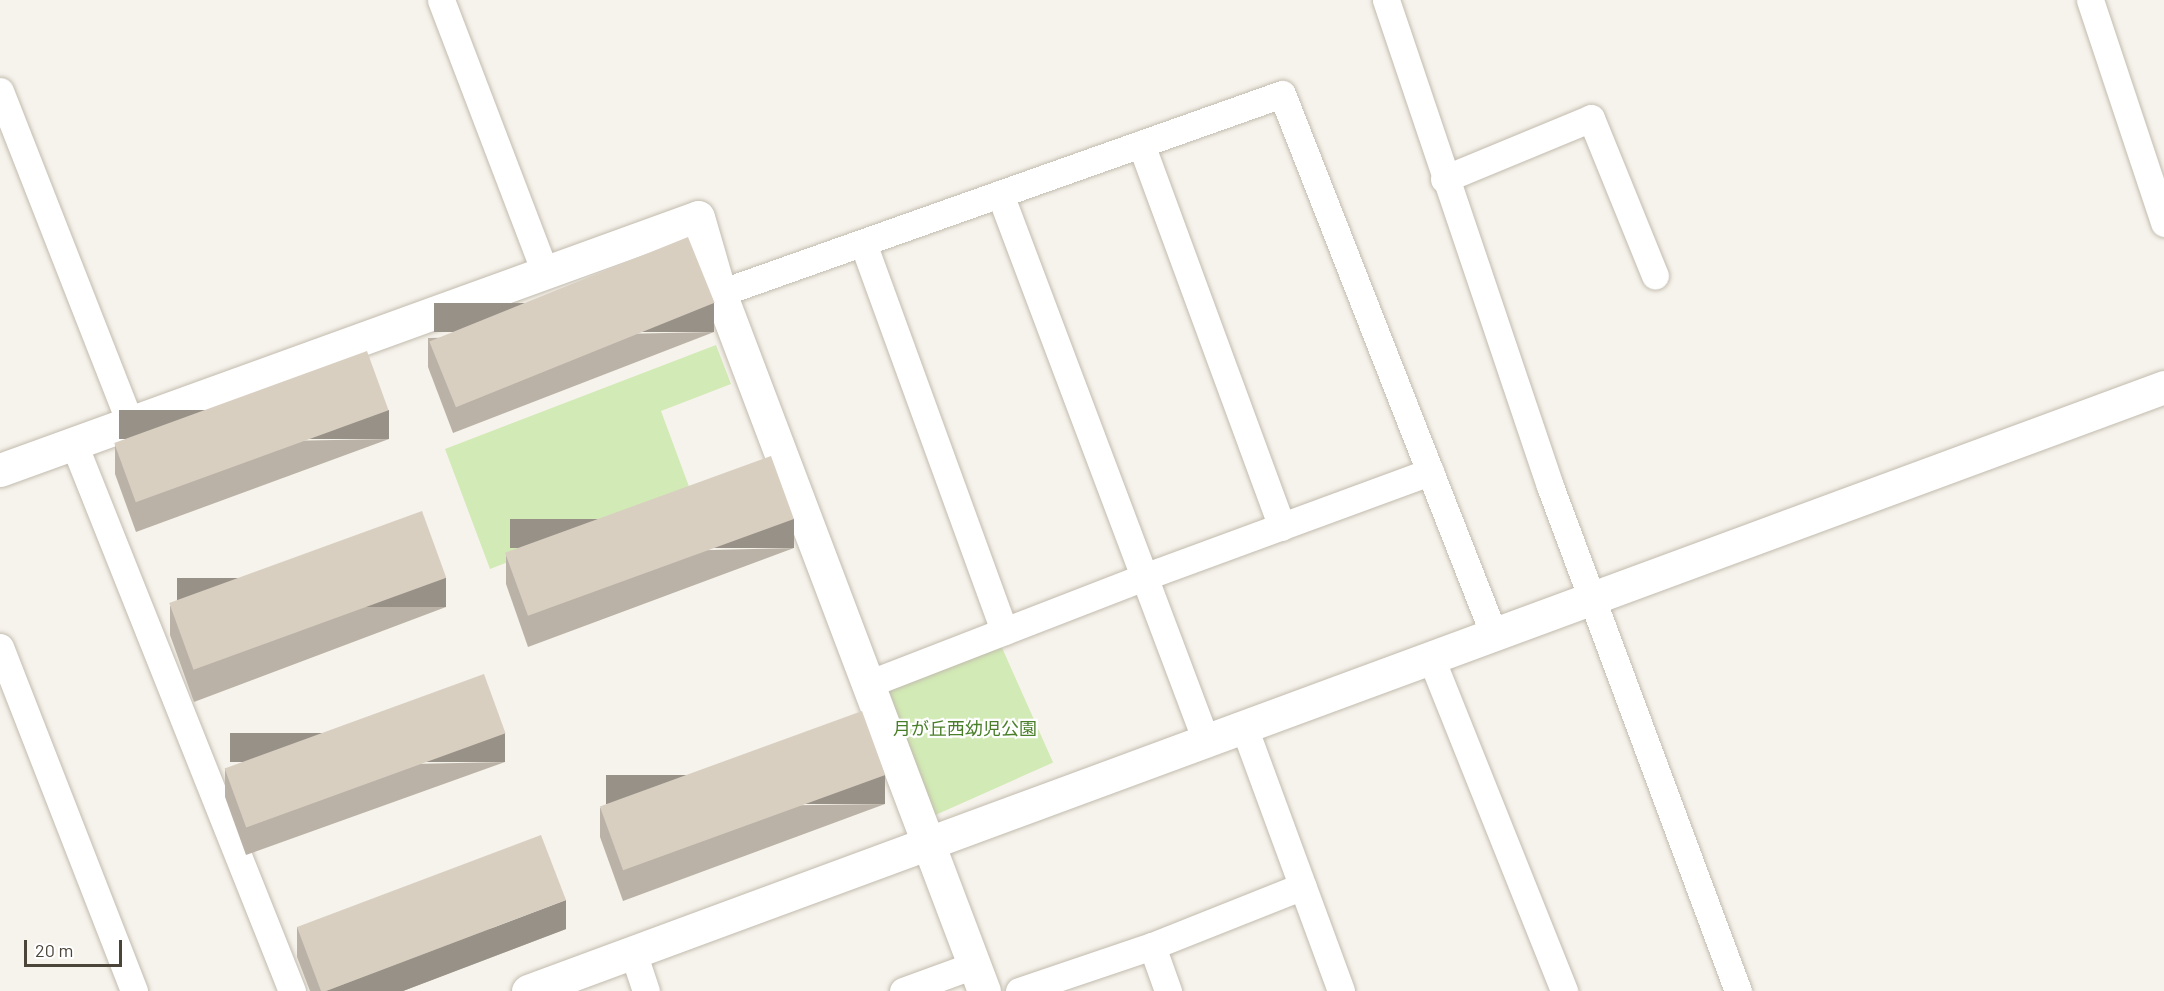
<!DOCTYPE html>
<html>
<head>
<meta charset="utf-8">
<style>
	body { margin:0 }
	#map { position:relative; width:2164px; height:991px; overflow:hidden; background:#f6f3ec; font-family:Barlow,"Noto Sans JP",sans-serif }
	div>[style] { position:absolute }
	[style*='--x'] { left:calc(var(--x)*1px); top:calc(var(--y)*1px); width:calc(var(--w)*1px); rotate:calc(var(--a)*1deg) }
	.green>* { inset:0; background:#d2eab5; transform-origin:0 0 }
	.roads { filter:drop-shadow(0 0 2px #c2bbae) drop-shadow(0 0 2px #c2bbae) }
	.minor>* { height:27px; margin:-13.5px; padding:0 13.5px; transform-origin:13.5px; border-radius:13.5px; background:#fff }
	.tertiary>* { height:33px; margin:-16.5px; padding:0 16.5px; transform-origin:16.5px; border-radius:16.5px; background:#fff }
	.wall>* { inset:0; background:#bab2a6 }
	.shaded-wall>* { inset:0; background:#979187; transform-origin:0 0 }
	.building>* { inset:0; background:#d8cfc1; transform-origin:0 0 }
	span { translate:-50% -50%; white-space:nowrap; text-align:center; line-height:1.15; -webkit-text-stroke:4.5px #fff; paint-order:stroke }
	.park-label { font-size:18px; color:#4a7f2a }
	.scale { position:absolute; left:24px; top:940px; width:98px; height:27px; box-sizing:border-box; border:3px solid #4b4439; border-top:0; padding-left:8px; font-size:18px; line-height:21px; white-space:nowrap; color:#4b4439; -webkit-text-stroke:4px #fff; paint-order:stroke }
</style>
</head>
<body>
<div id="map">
	<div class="green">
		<div style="clip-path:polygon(716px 345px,731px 384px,661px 411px,691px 492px,490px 569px,445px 449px)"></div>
		<div style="left:999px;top:641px;width:133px;height:130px;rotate:66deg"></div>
	</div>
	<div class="roads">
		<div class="minor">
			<div style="--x:441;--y:0;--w:292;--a:69.1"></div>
			<div style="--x:1386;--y:0;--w:513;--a:71.35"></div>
			<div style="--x:1550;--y:486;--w:539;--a:69.58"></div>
			<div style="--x:2090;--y:0;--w:235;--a:71.6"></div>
			<div style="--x:0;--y:91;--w:357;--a:68.6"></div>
			<div style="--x:1141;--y:144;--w:408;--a:69.8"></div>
			<div style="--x:1444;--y:179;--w:159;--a:-22.5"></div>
			<div style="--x:1591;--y:118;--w:170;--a:67.9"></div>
			<div style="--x:1000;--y:194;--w:585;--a:69.36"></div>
			<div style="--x:863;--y:243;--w:413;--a:70"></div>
			<div style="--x:720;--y:293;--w:596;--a:-19.5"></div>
			<div style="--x:1282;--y:94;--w:581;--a:68.6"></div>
			<div style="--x:74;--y:444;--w:589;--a:68.27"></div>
			<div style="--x:0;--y:647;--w:369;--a:68.7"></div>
			<div style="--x:1431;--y:658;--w:359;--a:68.2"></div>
			<div style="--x:868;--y:684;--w:296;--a:-21.2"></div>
			<div style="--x:1144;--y:577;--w:305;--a:-20.2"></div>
			<div style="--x:1244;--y:727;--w:281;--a:69.8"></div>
			<div style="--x:1152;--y:946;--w:162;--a:-21.7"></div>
			<div style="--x:633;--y:952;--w:41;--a:71.6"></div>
			<div style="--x:903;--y:991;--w:76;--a:-20.1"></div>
			<div style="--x:1019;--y:991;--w:140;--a:-18.7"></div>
			<div style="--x:1152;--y:946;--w:48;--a:70.4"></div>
		</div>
		<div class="tertiary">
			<div style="--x:0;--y:470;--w:742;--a:-19.92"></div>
			<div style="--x:698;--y:217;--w:79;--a:73.9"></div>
			<div style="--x:720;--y:293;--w:746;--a:69.28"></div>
			<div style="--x:528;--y:991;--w:1744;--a:-20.26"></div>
		</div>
	</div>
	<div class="wall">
		<div style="clip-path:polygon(714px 332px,453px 433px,428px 367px,428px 338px)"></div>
		<div style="clip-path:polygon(389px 439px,136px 532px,115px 474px,115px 444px)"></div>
		<div style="clip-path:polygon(794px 548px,528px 647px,506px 584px,506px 555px)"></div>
		<div style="clip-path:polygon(170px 606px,446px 607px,194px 702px,170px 635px)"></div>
		<div style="clip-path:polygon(505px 762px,246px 855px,225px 797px,225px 768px)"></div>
		<div style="clip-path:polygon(885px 804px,623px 901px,600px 837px,600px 808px)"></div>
		<div style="clip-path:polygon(297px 927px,566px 929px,403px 991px,310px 991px,297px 957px)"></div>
	</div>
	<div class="shaded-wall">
		<div style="left:714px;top:303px;width:29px;height:280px;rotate:90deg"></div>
		<div style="left:389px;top:410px;width:29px;height:270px;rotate:90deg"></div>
		<div style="left:794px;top:519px;width:29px;height:284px;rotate:90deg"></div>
		<div style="left:446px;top:578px;width:29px;height:269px;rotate:90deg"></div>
		<div style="left:505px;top:733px;width:29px;height:275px;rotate:90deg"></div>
		<div style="left:885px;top:775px;width:29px;height:279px;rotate:90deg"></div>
		<div style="clip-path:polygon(566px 900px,566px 929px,403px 991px,326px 991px)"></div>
	</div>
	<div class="building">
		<div style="left:688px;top:237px;width:71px;height:279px;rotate:68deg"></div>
		<div style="left:367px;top:351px;width:63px;height:269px;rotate:70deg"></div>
		<div style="left:771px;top:456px;width:67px;height:283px;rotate:70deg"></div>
		<div style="left:422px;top:511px;width:71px;height:269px;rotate:70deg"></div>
		<div style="left:484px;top:674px;width:63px;height:276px;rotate:70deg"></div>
		<div style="left:862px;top:711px;width:68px;height:279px;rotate:70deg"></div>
		<div style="clip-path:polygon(541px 835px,566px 900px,326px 991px,321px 991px,297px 927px)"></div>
	</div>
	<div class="park-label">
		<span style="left:965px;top:728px">月が丘西幼児公園</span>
	</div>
	<div class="scale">20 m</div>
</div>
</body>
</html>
